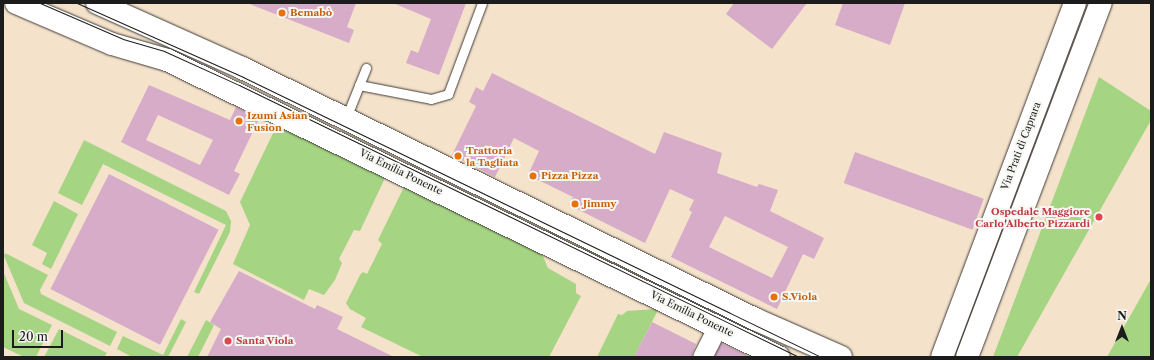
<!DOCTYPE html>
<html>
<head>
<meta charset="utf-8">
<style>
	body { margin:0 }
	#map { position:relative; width:1154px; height:360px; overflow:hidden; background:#f5e2cb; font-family:"Libre Caslon Text",serif }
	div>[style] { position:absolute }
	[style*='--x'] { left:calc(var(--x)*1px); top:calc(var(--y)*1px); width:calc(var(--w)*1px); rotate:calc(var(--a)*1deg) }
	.green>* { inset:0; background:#a5d482 }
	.building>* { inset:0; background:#d6acc9; transform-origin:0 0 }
	.roads { filter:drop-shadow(0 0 1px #3d3a36) drop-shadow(0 0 1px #3d3a36) }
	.lane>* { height:9px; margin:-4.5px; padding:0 4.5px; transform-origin:4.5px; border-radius:4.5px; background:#fff }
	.street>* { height:19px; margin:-9.5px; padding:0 9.5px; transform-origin:9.5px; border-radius:9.5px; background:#fff }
	.secondary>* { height:22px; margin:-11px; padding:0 11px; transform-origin:11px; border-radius:11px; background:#fff }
	.primary>* { height:22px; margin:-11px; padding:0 11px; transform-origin:11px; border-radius:11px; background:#fff }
	.tram>* { height:1px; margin:-0.5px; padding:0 0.5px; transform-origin:0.5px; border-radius:0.5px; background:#1c1c1c }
	.dots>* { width:11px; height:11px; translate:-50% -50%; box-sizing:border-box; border:2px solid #f6f6f2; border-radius:50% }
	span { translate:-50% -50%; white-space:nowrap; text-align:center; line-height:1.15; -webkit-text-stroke:4px #f6f6f2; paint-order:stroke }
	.food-label { font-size:10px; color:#c56008; font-weight:700 }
	.left { translate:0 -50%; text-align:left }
	.street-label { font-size:10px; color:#1c1c1c }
	.health-label { font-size:10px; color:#be3a42; font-weight:700 }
	.right { translate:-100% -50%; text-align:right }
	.frame { position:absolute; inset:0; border:4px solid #1c1c1c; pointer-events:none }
	.north { position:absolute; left:1102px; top:308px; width:40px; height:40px; -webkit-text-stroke:3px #f6f6f2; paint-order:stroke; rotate:0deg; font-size:11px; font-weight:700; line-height:16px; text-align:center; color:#1c1c1c }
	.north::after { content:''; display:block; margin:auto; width:14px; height:18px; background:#1c1c1c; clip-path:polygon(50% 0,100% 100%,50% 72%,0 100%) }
	.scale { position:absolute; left:12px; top:330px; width:51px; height:18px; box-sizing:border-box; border:2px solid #1c1c1c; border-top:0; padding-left:5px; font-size:12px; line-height:14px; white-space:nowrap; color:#1c1c1c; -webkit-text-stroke:3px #f6f6f2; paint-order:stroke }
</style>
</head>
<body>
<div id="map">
	<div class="green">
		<div style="clip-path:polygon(1099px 77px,1151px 111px,1151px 120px,1017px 357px,993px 357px)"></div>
		<div style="clip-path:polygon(277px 125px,385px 178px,360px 231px,354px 230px,339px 259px,342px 263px,335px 280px,324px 295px,309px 289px,304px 300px,233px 264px,250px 225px,240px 202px)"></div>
		<div style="clip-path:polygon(84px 140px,226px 211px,231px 221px,230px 232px,199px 294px,194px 292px,226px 225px,103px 164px,82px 205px,58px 193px)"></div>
		<div style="clip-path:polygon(404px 187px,542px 254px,548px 268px,576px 284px,576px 293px,581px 296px,549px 357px,423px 357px,361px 327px,366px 318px,350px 309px,346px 303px,360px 275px,363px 272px,367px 274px,382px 244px,378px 240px)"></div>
		<div style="clip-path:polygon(54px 201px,78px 214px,51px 269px,42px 264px,47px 253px,32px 245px)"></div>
		<div style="clip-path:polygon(5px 253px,48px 275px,40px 290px,41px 294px,117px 332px,110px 346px,24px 303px,4px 256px)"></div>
		<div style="clip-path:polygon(3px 271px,19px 309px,52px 325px,36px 357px,24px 357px,3px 347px)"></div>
		<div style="clip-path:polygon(1151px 279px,1151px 357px,1107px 357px)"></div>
		<div style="clip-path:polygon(655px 309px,658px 310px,634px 357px,597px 357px,618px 314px,622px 315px,627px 311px)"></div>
		<div style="clip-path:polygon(181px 319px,186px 322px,168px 357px,132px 357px,117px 349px,123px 336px,163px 355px)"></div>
		<div style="clip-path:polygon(206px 320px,214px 325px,198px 357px,187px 357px)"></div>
		<div style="clip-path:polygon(59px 329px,107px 353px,104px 357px,44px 357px)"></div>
	</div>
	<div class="building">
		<div style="clip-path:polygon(247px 3px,356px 3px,347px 27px,354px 30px,349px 43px)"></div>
		<div style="clip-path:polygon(393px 3px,466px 3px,439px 75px,406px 63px,411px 50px,418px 53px,431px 19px)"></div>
		<div style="clip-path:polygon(734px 3px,807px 3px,772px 49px,726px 14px)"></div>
		<div style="clip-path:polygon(843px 3px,905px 3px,890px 45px,835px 25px)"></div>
		<div style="clip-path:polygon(evenodd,492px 73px,655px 154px,664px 132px,722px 153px,717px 173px,757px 187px,759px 184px,778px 190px,770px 211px,824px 238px,814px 259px,803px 254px,777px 309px,671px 257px,692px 212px,689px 210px,694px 200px,670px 189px,645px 243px,569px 205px,573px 197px,528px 175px,539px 151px,514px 138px,495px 177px,452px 155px,476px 106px,469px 102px,476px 87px,483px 91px,492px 73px,725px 216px,788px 247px,772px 278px,709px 247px,725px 216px)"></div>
		<div style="clip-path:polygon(evenodd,149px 85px,230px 120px,236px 107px,259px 119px,234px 171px,240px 174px,229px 195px,121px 142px,149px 85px,158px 115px,213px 140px,200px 165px,146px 140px,158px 115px)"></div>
		<div style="left:855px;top:152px;width:137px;height:33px;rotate:20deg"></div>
		<div style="left:109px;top:174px;width:123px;height:129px;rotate:27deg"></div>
		<div style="clip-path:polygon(239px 271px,315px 309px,317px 305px,343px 317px,337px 329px,394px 357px,207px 357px,221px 329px,210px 322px)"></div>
		<div style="clip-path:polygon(652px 322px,696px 344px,691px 357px,634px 357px)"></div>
		<div style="clip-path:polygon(721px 343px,750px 357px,714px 357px)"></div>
	</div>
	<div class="roads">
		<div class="lane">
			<div style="--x:359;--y:85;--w:73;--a:11"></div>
			<div style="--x:431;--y:99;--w:18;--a:-16"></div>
			<div style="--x:448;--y:94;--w:97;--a:-69.5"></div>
			<div style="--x:346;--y:118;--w:54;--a:-68.2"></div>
		</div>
		<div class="street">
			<div style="--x:702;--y:357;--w:34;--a:-63"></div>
		</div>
		<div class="secondary">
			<div style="--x:16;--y:3;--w:104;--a:23.1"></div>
			<div style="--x:112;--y:44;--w:57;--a:16.2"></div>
			<div style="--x:167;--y:60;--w:680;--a:25.89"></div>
			<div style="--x:97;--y:3;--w:159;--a:24.1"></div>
			<div style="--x:242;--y:68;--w:571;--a:26.07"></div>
			<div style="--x:755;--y:319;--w:94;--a:23.8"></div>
		</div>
		<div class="primary">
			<div style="--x:942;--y:357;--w:378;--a:-69.4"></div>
			<div style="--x:967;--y:357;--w:379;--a:-69.3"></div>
		</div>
	</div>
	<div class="tram">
		<div style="--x:40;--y:3;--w:90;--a:23.4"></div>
		<div style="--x:123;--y:39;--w:43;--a:16.3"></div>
		<div style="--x:164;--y:51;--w:82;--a:24.4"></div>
		<div style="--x:239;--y:85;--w:623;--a:25.91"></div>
		<div style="--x:77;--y:3;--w:182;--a:24"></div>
		<div style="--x:243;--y:77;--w:642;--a:25.85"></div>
	</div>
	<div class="dots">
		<div style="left:282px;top:13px;background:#e8710a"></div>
		<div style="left:239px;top:121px;background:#e8710a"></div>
		<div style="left:458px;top:156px;background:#e8710a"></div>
		<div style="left:533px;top:176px;background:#e8710a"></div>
		<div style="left:575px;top:204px;background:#e8710a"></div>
		<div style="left:1099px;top:217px;background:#e0444e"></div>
		<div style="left:774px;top:297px;background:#e8710a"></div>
		<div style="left:228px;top:341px;background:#e0444e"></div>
	</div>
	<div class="food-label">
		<span class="left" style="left:290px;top:13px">Bemabò</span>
		<span class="left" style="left:247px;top:121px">Izumi Asian<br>Fusion</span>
		<span class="left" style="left:466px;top:156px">Trattoria<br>la Tagliata</span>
		<span class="left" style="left:541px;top:176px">Pizza Pizza</span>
		<span class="left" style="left:583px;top:204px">Jimmy</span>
		<span class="left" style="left:782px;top:297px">S.Viola</span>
	</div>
	<div class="street-label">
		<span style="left:1021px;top:146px;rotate:-69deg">Via Prati di Caprara</span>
		<span style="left:401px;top:172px;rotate:26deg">Via Emilia Ponente</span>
		<span style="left:692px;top:314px;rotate:26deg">Via Emilia Ponente</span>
	</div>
	<div class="health-label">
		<span class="right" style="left:1090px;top:217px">Ospedale Maggiore<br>Carlo Alberto Pizzardi</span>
		<span class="left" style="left:236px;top:341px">Santa Viola</span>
	</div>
	<div class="frame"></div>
	<div class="north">N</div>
	<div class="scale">20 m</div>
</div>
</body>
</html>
